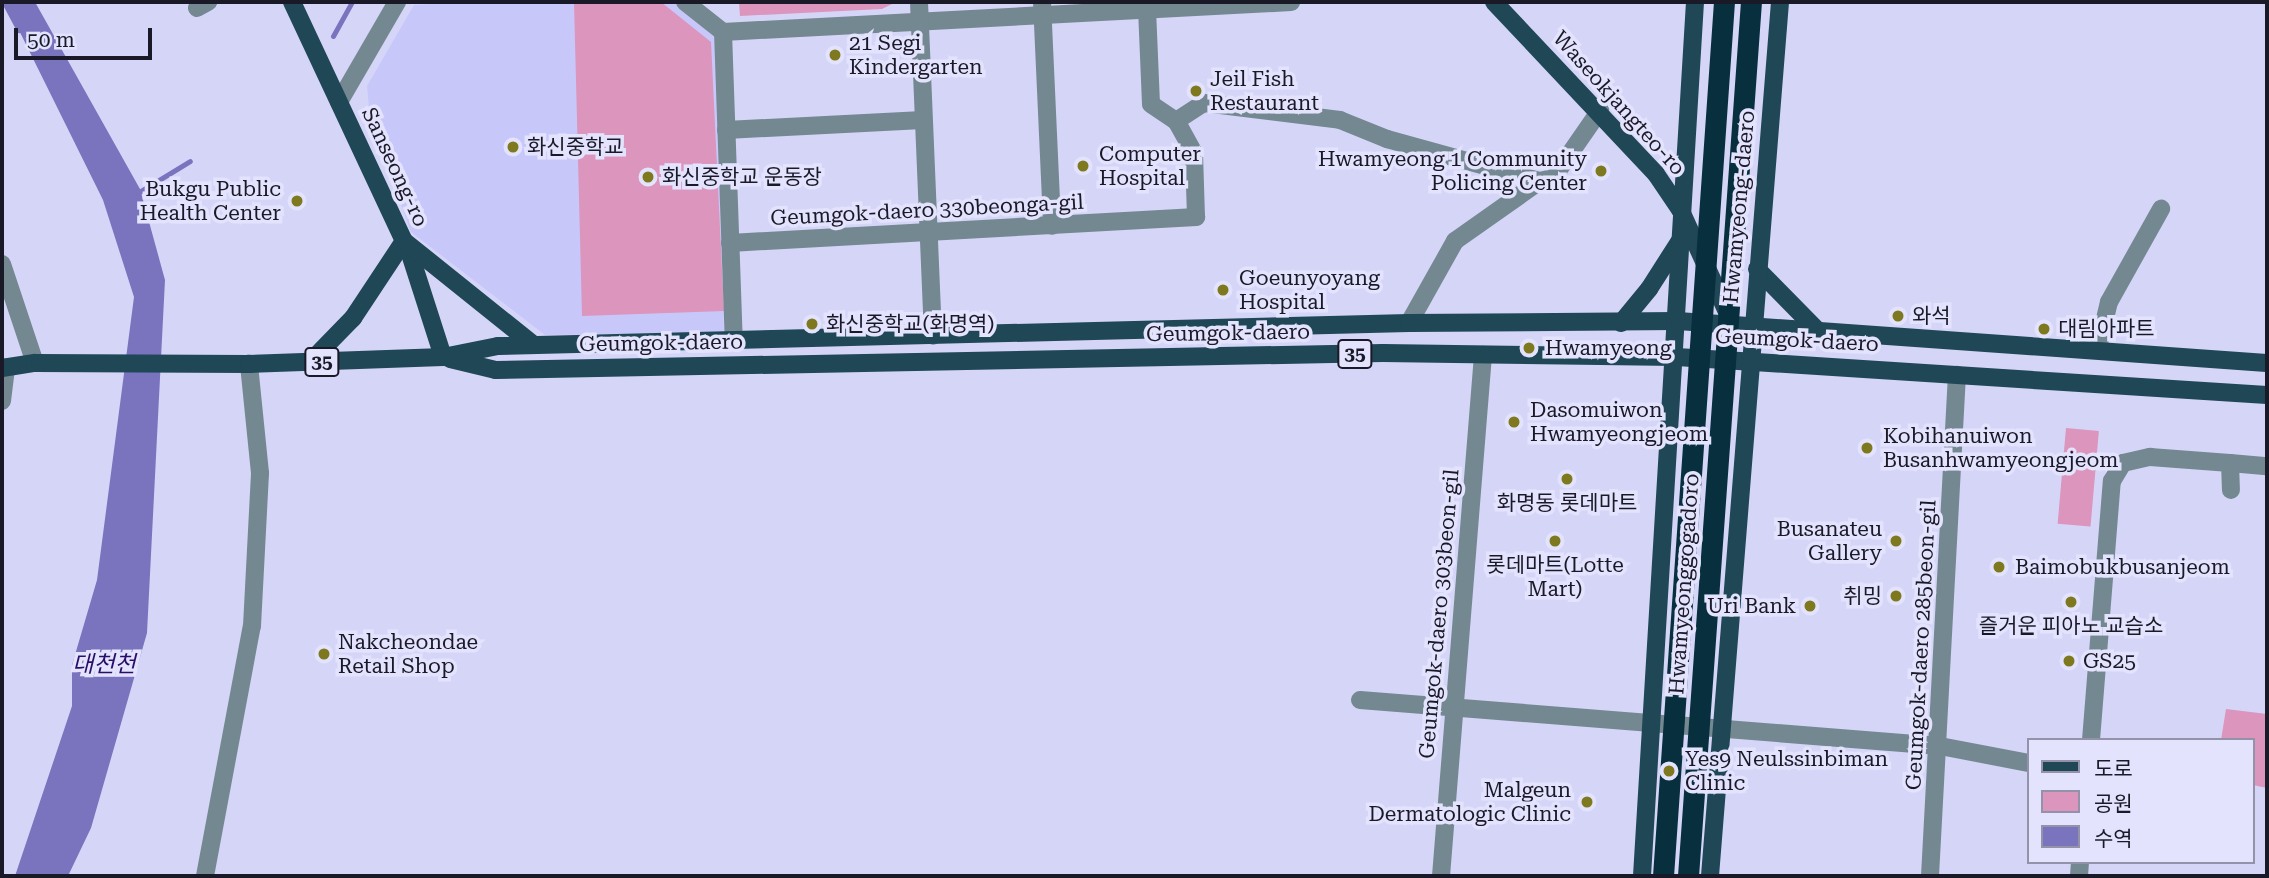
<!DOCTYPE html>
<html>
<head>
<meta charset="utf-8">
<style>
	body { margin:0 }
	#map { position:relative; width:2269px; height:878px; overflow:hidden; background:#d5d5f8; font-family:"Roboto Serif","Noto Sans KR",serif }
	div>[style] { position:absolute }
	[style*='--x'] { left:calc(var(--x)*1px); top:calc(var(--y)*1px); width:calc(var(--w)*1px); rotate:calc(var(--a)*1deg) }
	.built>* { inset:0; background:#c8c7fa }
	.green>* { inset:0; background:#dc95bc; transform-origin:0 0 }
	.water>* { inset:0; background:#7a74bf }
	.stream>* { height:5px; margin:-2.5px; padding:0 2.5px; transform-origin:2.5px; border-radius:2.5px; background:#7a74bf }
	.minor>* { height:18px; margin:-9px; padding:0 9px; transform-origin:9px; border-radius:9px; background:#748891 }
	.major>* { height:18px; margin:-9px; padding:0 9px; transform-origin:9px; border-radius:9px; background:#1f4756 }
	.highway>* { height:21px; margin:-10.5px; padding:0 10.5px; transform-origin:10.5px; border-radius:10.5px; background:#072f3d }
	.dots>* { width:19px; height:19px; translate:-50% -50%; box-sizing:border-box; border:4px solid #e3e3fe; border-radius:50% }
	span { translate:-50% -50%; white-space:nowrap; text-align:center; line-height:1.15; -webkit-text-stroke:7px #e3e3fe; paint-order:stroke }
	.shield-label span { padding:2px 5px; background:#e3e3fe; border:2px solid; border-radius:5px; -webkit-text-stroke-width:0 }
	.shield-label { font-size:19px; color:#1a1928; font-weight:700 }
	.poi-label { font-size:21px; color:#1a1928 }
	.left { translate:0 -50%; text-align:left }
	.right { translate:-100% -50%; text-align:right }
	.street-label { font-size:21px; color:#1a1928 }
	.water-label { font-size:23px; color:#290f69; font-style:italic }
	.frame { position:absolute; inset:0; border:4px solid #1a1928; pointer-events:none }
	.legend { position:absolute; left:2027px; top:738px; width:228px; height:126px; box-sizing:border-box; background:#e3e3fe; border:2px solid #9392a8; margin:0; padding:9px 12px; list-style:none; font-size:21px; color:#1a1928 }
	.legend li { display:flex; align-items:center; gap:14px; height:35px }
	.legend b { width:35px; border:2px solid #9392a8 }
	.scale { position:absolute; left:14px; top:28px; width:138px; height:32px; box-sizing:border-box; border:4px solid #1a1928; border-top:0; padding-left:9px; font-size:21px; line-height:24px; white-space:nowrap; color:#1a1928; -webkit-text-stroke:5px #e3e3fe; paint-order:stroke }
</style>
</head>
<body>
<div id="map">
	<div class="built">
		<div style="clip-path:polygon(468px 2px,674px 2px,715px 34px,724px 333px,545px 335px,411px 232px,370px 118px,367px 86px,414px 5px)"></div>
	</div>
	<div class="green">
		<div style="clip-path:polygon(574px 2px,661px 2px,711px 42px,724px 311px,582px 316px)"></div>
		<div style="clip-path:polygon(739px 2px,896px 2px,882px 9px,740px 16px)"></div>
		<div style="left:2066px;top:428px;width:33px;height:96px;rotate:5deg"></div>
		<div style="clip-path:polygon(2226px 709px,2267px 714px,2267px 788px,2253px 785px,2253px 740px,2221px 740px)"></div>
	</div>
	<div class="water">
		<div style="clip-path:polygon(5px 2px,35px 2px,140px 189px,165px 280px,147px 633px,91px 828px,68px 876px,15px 876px,72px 706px,72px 665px,97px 580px,134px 297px,103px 200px)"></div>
	</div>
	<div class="stream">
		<div style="--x:4;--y:2;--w:32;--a:62"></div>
		<div style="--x:333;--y:36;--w:39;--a:-61"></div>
		<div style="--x:136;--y:194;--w:63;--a:-31.4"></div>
	</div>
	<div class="minor">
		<div style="--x:685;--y:2;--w:48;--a:38.3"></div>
		<div style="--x:723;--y:32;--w:569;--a:-3.02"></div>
		<div style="--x:919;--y:2;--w:334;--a:87.6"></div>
		<div style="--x:1042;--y:2;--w:224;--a:87.4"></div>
		<div style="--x:197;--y:8;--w:13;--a:-29"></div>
		<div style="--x:723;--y:32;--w:308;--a:88"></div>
		<div style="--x:339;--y:102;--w:116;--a:-59.9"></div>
		<div style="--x:1176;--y:121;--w:33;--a:-33"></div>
		<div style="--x:1204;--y:103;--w:137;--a:7.1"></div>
		<div style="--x:1340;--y:120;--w:51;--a:22"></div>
		<div style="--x:1387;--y:139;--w:159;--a:15.4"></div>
		<div style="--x:1540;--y:181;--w:104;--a:144.8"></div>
		<div style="--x:1455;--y:241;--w:94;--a:119.3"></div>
		<div style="--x:726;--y:130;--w:197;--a:-2.9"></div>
		<div style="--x:1540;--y:181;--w:13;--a:-13"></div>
		<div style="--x:1553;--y:178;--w:83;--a:-55.3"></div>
		<div style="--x:730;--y:243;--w:467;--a:-3.2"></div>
		<div style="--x:1196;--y:217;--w:64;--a:-91.8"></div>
		<div style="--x:1194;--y:153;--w:37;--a:-119"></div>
		<div style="--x:1176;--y:121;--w:30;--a:-146"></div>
		<div style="--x:1151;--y:104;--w:94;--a:-92.4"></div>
		<div style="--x:2;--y:264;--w:104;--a:71.6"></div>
		<div style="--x:2098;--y:348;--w:47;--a:-76.6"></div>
		<div style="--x:2109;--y:302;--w:107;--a:-60.8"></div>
		<div style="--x:2;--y:401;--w:34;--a:-83"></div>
		<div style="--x:2230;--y:463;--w:37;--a:5"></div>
		<div style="--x:1360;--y:700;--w:582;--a:4.53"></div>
		<div style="--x:1940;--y:746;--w:91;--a:10.8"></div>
		<div style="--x:2091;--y:740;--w:260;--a:-85.4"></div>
		<div style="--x:2112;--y:481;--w:21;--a:-59"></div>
		<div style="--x:2123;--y:463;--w:28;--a:-13"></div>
		<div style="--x:2150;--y:457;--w:80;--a:4.3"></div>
		<div style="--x:2230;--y:463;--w:27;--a:88"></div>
		<div style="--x:205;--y:876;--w:254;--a:-79.4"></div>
		<div style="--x:252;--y:626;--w:153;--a:-87"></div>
		<div style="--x:260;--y:473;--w:110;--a:-95.8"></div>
		<div style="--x:1441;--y:876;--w:523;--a:-85.39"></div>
		<div style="--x:1930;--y:876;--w:502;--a:-86.92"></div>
		<div style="--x:2079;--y:876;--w:14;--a:-86"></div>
	</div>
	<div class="major">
		<div style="--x:292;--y:2;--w:278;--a:64.9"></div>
		<div style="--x:410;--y:254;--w:108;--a:72.2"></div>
		<div style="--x:1494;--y:2;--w:236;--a:46.7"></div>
		<div style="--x:1656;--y:174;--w:45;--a:56"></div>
		<div style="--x:1681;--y:211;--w:113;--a:65.5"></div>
		<div style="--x:1757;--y:269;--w:84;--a:45.5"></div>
		<div style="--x:1621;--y:323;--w:44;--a:-50.5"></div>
		<div style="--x:1649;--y:289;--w:59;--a:-57.4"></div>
		<div style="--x:450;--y:359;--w:47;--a:13.4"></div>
		<div style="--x:496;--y:370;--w:887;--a:-1.1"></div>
		<div style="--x:1383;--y:353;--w:294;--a:0.8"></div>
		<div style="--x:1677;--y:357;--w:591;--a:3.69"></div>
		<div style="--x:310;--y:362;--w:62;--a:-45.7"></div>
		<div style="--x:353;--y:318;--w:92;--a:-56.5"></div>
		<div style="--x:404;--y:241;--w:166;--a:38.7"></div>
		<div style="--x:2;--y:368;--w:33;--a:-9"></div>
		<div style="--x:35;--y:363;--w:214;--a:0.3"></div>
		<div style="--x:249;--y:364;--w:194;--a:-2.1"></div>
		<div style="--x:443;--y:357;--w:56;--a:-11.3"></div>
		<div style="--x:498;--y:346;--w:911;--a:-1.45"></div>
		<div style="--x:1409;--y:323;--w:269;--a:-0.4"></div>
		<div style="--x:1678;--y:321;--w:590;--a:4.08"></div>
		<div style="--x:1642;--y:876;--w:876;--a:-86.53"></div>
		<div style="--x:1710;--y:876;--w:877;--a:-85.42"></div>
	</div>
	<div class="highway">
		<div style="--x:1663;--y:876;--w:876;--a:-86.01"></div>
		<div style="--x:1688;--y:876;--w:876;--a:-85.88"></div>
	</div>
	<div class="dots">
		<div style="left:835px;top:55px;background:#7e791f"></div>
		<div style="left:1196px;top:91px;background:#7e791f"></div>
		<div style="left:513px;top:147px;background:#7e791f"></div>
		<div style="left:1083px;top:166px;background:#7e791f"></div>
		<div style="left:1601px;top:171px;background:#7e791f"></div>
		<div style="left:648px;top:177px;background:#7e791f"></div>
		<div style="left:297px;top:201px;background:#7e791f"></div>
		<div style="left:1223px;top:290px;background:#7e791f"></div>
		<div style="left:1898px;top:316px;background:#7e791f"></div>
		<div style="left:812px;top:324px;background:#7e791f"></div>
		<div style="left:2044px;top:329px;background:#7e791f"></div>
		<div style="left:1529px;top:348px;background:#7e791f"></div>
		<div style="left:1514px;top:422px;background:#7e791f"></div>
		<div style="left:1867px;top:448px;background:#7e791f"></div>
		<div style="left:1567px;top:479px;background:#7e791f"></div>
		<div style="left:1555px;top:541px;background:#7e791f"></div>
		<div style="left:1896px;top:541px;background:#7e791f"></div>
		<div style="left:1999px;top:567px;background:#7e791f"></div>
		<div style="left:1896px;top:596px;background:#7e791f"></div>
		<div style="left:2071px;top:602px;background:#7e791f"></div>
		<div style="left:1810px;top:606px;background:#7e791f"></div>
		<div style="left:324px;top:654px;background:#7e791f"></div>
		<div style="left:2069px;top:661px;background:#7e791f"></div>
		<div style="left:1669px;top:771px;background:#7e791f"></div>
		<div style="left:1587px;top:802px;background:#7e791f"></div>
	</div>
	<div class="shield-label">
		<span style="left:1355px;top:354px">35</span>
		<span style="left:322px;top:362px">35</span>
	</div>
	<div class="poi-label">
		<span class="left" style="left:849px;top:55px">21 Segi<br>Kindergarten</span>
		<span class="left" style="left:1210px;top:91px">Jeil Fish<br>Restaurant</span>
		<span class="left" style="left:527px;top:147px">화신중학교</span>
		<span class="left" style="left:1099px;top:166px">Computer<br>Hospital</span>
		<span class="right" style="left:1587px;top:171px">Hwamyeong 1 Community<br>Policing Center</span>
		<span class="left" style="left:662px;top:177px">화신중학교 운동장</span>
		<span class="right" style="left:281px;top:201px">Bukgu Public<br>Health Center</span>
		<span class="left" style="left:1239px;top:290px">Goeunyoyang<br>Hospital</span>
		<span class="left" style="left:1912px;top:316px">와석</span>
		<span class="left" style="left:826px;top:324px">화신중학교(화명역)</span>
		<span class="left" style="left:2058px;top:329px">대림아파트</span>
		<span class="left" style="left:1545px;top:348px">Hwamyeong</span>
		<span class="left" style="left:1530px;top:422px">Dasomuiwon<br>Hwamyeongjeom</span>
		<span class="left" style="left:1883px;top:448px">Kobihanuiwon<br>Busanhwamyeongjeom</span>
		<span style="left:1567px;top:503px">화명동 롯데마트</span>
		<span class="right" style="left:1882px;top:541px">Busanateu<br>Gallery</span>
		<span style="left:1555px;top:577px">롯데마트(Lotte<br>Mart)</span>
		<span class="left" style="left:2015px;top:567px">Baimobukbusanjeom</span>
		<span class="right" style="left:1882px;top:596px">취밍</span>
		<span class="right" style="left:1796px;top:606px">Uri Bank</span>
		<span style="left:2071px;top:626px">즐거운 피아노 교습소</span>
		<span class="left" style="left:338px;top:654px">Nakcheondae<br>Retail Shop</span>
		<span class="left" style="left:2083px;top:661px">GS25</span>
		<span class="left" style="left:1685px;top:771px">Yes9 Neulssinbiman<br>Clinic</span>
		<span class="right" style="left:1571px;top:802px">Malgeun<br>Dermatologic Clinic</span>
	</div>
	<div class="street-label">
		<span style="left:1619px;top:103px;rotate:48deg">Waseokjangteo-ro</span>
		<span style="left:395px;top:167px;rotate:65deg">Sanseong-ro</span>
		<span style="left:1739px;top:207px;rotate:-85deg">Hwamyeong-daero</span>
		<span style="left:927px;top:210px;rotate:-3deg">Geumgok-daero 330beonga-gil</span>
		<span style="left:1228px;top:333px;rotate:-1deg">Geumgok-daero</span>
		<span style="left:1797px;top:340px;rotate:3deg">Geumgok-daero</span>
		<span style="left:661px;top:343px;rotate:-1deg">Geumgok-daero</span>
		<span style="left:1684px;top:584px;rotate:-86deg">Hwamyeonggogadoro</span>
		<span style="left:1439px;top:614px;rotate:-85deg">Geumgok-daero 303beon-gil</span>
		<span style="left:1921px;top:645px;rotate:-87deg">Geumgok-daero 285beon-gil</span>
	</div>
	<div class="water-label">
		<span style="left:104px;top:665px">대천천</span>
	</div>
	<div class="frame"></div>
	<ul class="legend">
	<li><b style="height:9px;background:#1f4756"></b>도로</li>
	<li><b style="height:19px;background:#dc95bc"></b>공원</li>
	<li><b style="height:19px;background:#7a74bf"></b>수역</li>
	</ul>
	<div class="scale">50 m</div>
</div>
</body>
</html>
